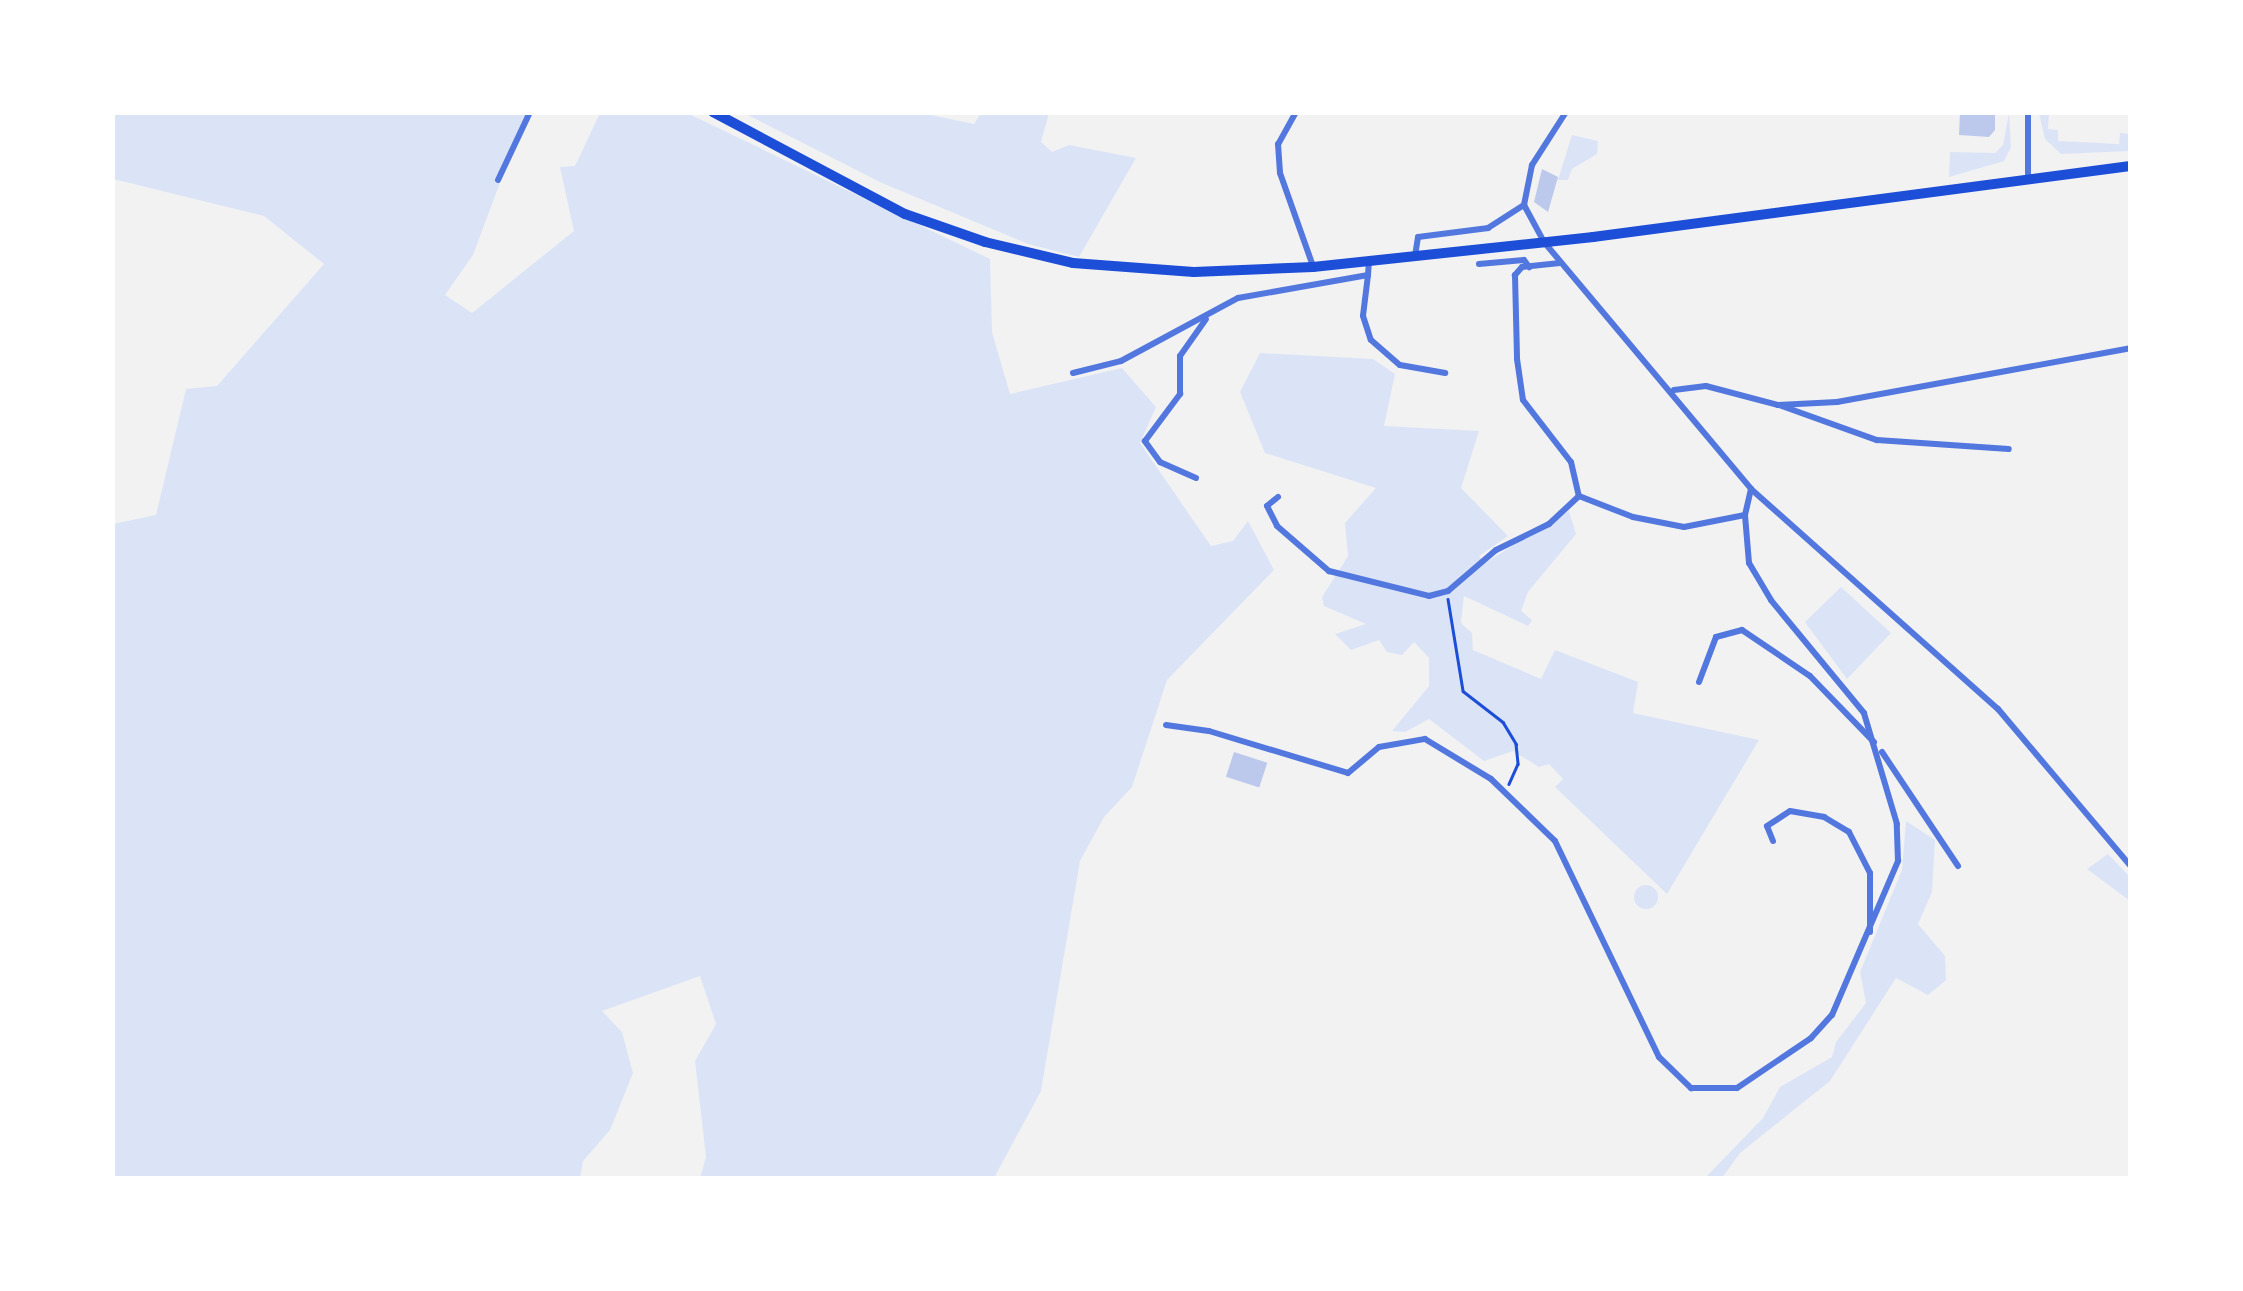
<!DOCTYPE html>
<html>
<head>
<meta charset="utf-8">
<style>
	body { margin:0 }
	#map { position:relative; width:2243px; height:1291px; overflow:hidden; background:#f2f2f2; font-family:Arial,sans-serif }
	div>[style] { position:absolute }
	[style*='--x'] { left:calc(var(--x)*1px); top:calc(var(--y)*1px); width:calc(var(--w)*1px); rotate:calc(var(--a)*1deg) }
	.green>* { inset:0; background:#dbe4f7 }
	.round { border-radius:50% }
	.building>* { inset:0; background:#bdc9ec; transform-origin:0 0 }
	.path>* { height:2.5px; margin:-1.25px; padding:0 1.25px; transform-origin:1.25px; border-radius:1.25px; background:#1d4ed8 }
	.minor>* { height:6px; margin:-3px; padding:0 3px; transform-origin:3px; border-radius:3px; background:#5277de }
	.primary>* { height:10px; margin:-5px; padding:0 5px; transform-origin:5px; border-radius:5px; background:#1d4ed8 }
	span { translate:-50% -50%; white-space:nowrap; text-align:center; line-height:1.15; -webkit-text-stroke:8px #fff; paint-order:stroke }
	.frame { position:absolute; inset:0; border:115px solid #fff; pointer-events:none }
</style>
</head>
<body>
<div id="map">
	<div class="green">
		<div style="clip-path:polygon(113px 113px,526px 113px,473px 255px,445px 295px,472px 313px,574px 231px,560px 167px,575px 166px,600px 113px,687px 113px,990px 259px,992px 332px,1010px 394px,1122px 368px,1156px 407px,1140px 443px,1211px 546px,1233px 541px,1248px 521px,1274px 570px,1167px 680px,1132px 787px,1104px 817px,1080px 861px,1041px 1091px,994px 1178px,700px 1178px,706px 1157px,695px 1061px,716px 1024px,700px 976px,602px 1011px,622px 1032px,633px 1073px,610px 1130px,583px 1161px,580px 1178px,113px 1178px,113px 524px,156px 515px,186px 389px,217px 386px,324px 264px,264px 216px,113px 179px)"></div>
		<div style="clip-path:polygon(921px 113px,974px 124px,981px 113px,1049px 113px,1041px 142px,1052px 152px,1069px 145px,1136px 158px,1079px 257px,1028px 244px,882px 183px,744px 113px)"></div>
		<div style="clip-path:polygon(2009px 113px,2011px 147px,2004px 161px,1949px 177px,1950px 152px,1995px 153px,2003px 145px)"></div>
		<div style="clip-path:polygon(2039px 113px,2049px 113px,2048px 129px,2058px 130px,2058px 141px,2119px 144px,2120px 133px,2130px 134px,2130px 151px,2061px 154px,2045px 139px)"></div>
		<div style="clip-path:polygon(1572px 135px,1598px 141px,1597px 154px,1572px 169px,1568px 180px,1558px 180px)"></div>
		<div style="clip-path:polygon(1260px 353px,1373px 359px,1395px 374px,1384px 426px,1479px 431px,1461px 488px,1508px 536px,1479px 556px,1485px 563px,1569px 511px,1576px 534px,1528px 592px,1521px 611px,1532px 620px,1528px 626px,1464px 596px,1461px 623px,1472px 633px,1473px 650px,1541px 679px,1555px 650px,1638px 682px,1633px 713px,1759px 740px,1667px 894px,1555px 787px,1563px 779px,1549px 764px,1539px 767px,1513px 751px,1484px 761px,1429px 719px,1405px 732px,1392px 731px,1429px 686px,1429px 658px,1414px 642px,1402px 655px,1387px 652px,1379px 640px,1351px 650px,1335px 634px,1366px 624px,1324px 606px,1322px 597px,1348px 556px,1345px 523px,1376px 488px,1265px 453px,1240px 392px)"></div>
		<div style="clip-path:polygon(1841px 587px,1891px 633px,1847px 679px,1805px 622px)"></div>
		<div style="clip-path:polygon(1906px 821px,1935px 840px,1932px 892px,1918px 924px,1945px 956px,1946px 980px,1928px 995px,1896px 978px,1830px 1081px,1740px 1153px,1722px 1178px,1705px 1178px,1763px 1118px,1780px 1087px,1832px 1057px,1836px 1042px,1866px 1003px,1860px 972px,1902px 870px)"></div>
		<div style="clip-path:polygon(2108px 854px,2130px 877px,2130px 901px,2087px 869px)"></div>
		<div class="round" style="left:1634px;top:885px;width:24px;height:24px"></div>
	</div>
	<div class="building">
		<div style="clip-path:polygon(1960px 112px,1995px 112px,1995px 130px,1989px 137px,1959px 135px)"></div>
		<div style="clip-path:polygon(1542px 169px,1558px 177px,1548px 212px,1534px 202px)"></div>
		<div style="left:1234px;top:752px;width:35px;height:26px;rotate:18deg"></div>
	</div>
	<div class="path">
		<div style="--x:1448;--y:599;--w:93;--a:80.7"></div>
		<div style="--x:1463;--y:691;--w:51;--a:37.8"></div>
		<div style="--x:1503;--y:722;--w:26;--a:59"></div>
		<div style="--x:1516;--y:744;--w:20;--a:84"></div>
		<div style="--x:1518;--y:764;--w:22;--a:114"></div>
	</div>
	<div class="minor">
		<div style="--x:1296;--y:112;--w:37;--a:119"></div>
		<div style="--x:1278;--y:144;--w:29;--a:86"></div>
		<div style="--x:1280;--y:173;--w:99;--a:70.5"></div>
		<div style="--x:1566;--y:112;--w:63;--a:122.7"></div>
		<div style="--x:1532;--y:165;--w:41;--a:101.3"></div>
		<div style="--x:1524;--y:205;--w:42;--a:61.6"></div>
		<div style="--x:1544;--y:242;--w:322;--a:50"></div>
		<div style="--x:1751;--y:489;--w:331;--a:41.7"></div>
		<div style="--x:1998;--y:709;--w:204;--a:49.8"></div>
		<div style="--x:498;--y:180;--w:75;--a:-64.8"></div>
		<div style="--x:2028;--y:181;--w:69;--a:-90"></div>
		<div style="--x:1415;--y:256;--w:19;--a:-81"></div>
		<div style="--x:1418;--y:237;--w:71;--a:-7.3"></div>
		<div style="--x:1488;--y:228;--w:43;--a:-32.6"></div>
		<div style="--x:1560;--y:263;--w:38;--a:174"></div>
		<div style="--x:1522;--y:267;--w:11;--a:131"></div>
		<div style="--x:1515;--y:275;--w:84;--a:88.6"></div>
		<div style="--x:1517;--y:359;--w:41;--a:81.7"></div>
		<div style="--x:1523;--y:400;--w:78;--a:52.3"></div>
		<div style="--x:1571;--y:462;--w:35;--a:77"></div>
		<div style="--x:1479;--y:264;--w:45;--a:-5.1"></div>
		<div style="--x:1524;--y:260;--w:9;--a:54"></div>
		<div style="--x:1368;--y:275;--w:41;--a:97"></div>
		<div style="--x:1363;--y:316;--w:25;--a:72"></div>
		<div style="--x:1371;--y:340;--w:38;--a:41"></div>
		<div style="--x:1400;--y:365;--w:46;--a:10.1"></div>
		<div style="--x:1073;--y:373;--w:49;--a:-14"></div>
		<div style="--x:1121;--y:361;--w:133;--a:-28.3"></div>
		<div style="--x:1238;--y:298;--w:132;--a:-10"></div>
		<div style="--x:1368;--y:275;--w:13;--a:-86"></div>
		<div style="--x:1674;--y:390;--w:32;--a:-7"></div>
		<div style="--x:1706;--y:386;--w:74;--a:14.8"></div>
		<div style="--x:1778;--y:405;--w:59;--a:-2.9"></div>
		<div style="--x:1837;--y:402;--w:298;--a:-10.4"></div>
		<div style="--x:1779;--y:405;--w:104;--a:19.7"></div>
		<div style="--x:1877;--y:440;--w:132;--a:3.9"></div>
		<div style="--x:1196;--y:478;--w:39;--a:-156"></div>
		<div style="--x:1160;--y:462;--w:26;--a:-126"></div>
		<div style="--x:1145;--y:441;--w:59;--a:-53.3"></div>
		<div style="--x:1180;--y:394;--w:38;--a:-90"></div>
		<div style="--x:1180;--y:356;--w:45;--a:-54.9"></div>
		<div style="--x:1579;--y:496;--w:58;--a:21.3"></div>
		<div style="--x:1633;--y:517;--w:52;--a:11.1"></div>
		<div style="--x:1684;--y:527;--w:62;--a:-11.1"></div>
		<div style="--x:1278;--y:497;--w:14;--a:141"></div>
		<div style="--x:1267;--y:506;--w:22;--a:63"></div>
		<div style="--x:1277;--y:526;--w:69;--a:40.9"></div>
		<div style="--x:1329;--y:571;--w:103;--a:14"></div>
		<div style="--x:1429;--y:596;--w:20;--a:-15"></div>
		<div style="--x:1448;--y:591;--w:63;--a:-40.5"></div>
		<div style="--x:1496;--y:550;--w:59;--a:-26.1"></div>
		<div style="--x:1549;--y:524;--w:41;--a:-43"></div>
		<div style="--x:1699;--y:682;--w:48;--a:-69.3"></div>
		<div style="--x:1716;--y:637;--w:27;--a:-15"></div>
		<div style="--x:1742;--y:630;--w:82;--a:34.1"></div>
		<div style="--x:1810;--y:676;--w:92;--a:45.9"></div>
		<div style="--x:1166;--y:725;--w:43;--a:7.9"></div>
		<div style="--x:1209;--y:731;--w:145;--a:16.8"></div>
		<div style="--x:1348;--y:773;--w:40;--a:-40"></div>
		<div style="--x:1379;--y:747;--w:47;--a:-9.9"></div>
		<div style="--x:1425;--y:739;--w:77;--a:31.2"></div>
		<div style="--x:1491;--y:779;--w:89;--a:44.1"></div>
		<div style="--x:1555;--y:841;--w:240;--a:64.3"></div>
		<div style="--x:1659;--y:1057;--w:45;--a:44.1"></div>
		<div style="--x:1691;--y:1088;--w:46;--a:0"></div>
		<div style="--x:1737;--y:1088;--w:89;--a:-34"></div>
		<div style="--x:1811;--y:1038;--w:31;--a:-48"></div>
		<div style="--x:1832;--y:1015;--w:168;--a:-66.8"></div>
		<div style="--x:1898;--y:861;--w:37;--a:-92"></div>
		<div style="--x:1897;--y:824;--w:116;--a:-106.6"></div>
		<div style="--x:1864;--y:713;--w:146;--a:-129.5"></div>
		<div style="--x:1771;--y:600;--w:43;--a:-120.7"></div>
		<div style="--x:1749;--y:563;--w:48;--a:-94.8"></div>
		<div style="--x:1745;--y:515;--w:27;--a:-77"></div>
		<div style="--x:1882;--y:752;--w:137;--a:56.3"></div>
		<div style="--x:1773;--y:841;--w:16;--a:-112"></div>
		<div style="--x:1767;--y:826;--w:27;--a:-33"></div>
		<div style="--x:1790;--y:811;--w:35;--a:10"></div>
		<div style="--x:1824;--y:817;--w:29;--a:31"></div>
		<div style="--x:1849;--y:832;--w:46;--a:62.9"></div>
		<div style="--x:1870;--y:873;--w:59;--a:90"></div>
	</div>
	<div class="primary">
		<div style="--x:713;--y:112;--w:217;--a:28"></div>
		<div style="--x:905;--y:214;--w:85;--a:19.3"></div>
		<div style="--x:985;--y:242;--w:90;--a:13.4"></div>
		<div style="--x:1073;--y:263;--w:121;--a:4.3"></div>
		<div style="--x:1194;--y:272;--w:119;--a:-2.4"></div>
		<div style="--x:1313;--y:267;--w:282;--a:-6.1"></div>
		<div style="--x:1593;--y:237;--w:542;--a:-7.53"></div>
	</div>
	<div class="frame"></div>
</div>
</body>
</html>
